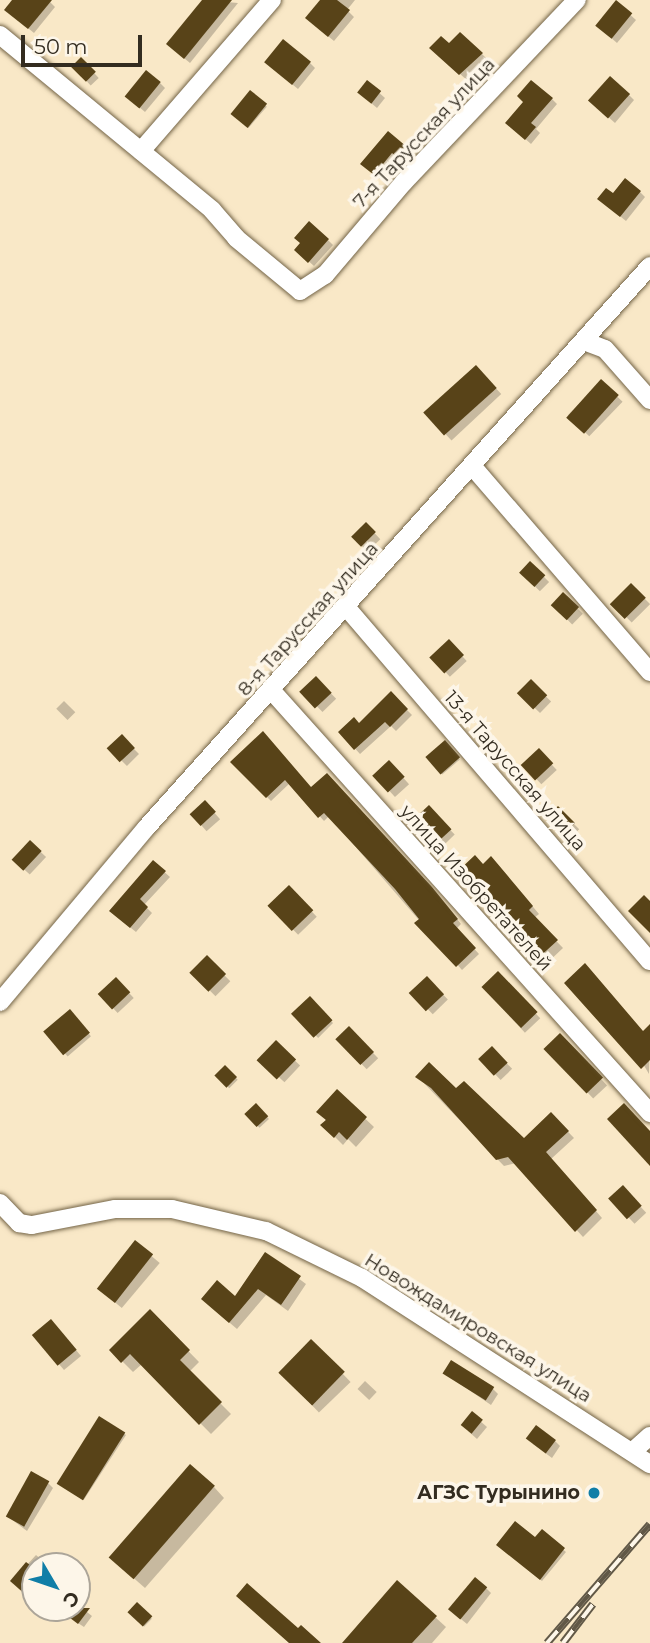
<!DOCTYPE html>
<html>
<head>
<meta charset="utf-8">
<style>
	body { margin:0 }
	#map { position:relative; width:650px; height:1643px; overflow:hidden; background:#f9e8c7; font-family:Montserrat,sans-serif }
	div>[style] { position:absolute }
	[style*='--x'] { left:calc(var(--x)*1px); top:calc(var(--y)*1px); width:calc(var(--w)*1px); rotate:calc(var(--a)*1deg) }
	.shadow>* { inset:0; background:#0003; transform-origin:0 0 }
	.building>* { inset:0; background:#584318; transform-origin:0 0 }
	.roads { filter:drop-shadow(0 0 2px #736447) drop-shadow(0 0 2px #736447) }
	.minor>* { height:18px; margin:-9px; padding:0 9px; transform-origin:9px; border-radius:9px; background:#fff }
	.rail>* { height:8px; margin-top:-4px; transform-origin:0; background:repeating-linear-gradient(90deg,#fdf6e9 0 16px,#615847 0 32px); box-sizing:border-box; border-block:2px solid #615847 }
	.dots>* { width:19px; height:19px; translate:-50% -50%; box-sizing:border-box; border:4px solid #fdf6e9; border-radius:50% }
	span { translate:-50% -50%; white-space:nowrap; text-align:center; line-height:1.15; -webkit-text-stroke:7px #fdf6e9; paint-order:stroke }
	.street-label { font-size:19px; color:#332c20 }
	.poi-label { font-size:19px; color:#332c20; font-weight:700 }
	.right { translate:-100% -50%; text-align:right }
	.north { position:absolute; left:21px; top:1552px; width:70px; height:70px; box-sizing:border-box; background:#fdf6e9; border:2px solid #aca599; border-radius:50%; rotate:129deg; font-size:19px; font-weight:700; line-height:28px; text-align:center; color:#332c20 }
	.north::after { content:''; display:block; margin:auto; width:24px; height:32px; background:#107ea7; clip-path:polygon(50% 0,100% 100%,50% 72%,0 100%) }
	.scale { position:absolute; left:21px; top:35px; width:121px; height:32px; box-sizing:border-box; border:4px solid #332c20; border-top:0; padding-left:9px; font-size:21px; line-height:24px; white-space:nowrap; color:#332c20; -webkit-text-stroke:5px #fdf6e9; paint-order:stroke }
</style>
</head>
<body>
<div id="map">
	<div class="shadow">
		<div style="clip-path:polygon(14px 0,48px 0,55px 7px,34px 33px,12px 15px)"></div>
		<div style="clip-path:polygon(204px 0,238px 3px,190px 63px,173px 49px)"></div>
		<div style="clip-path:polygon(321px 0,355px 0,347px 10px,354px 17px,334px 41px,312px 23px)"></div>
		<div style="clip-path:polygon(616px 2px,636px 20px,617px 43px,602px 30px)"></div>
		<div style="clip-path:polygon(449px 46px,482px 54px,490px 62px,469px 82px,440px 56px)"></div>
		<div style="left:81px;top:59px;width:26px;height:11px;rotate:47deg"></div>
		<div style="clip-path:polygon(310px 63px,315px 68px,298px 89px,272px 68px)"></div>
		<div style="clip-path:polygon(367px 82px,385px 98px,377px 108px,364px 97px)"></div>
		<div style="clip-path:polygon(160px 83px,165px 88px,145px 112px,132px 101px)"></div>
		<div style="left:251px;top:93px;width:21px;height:28px;rotate:41deg"></div>
		<div style="clip-path:polygon(629px 95px,634px 100px,615px 123px,596px 106px)"></div>
		<div style="clip-path:polygon(552px 99px,557px 104px,536px 129px,540px 133px,531px 144px,513px 128px,525px 102px)"></div>
		<div style="clip-path:polygon(388px 134px,411px 153px,404px 162px,398px 157px,380px 179px,368px 169px)"></div>
		<div style="clip-path:polygon(640px 192px,645px 197px,626px 221px,605px 204px,613px 196px)"></div>
		<div style="clip-path:polygon(328px 240px,333px 245px,314px 266px,296px 250px)"></div>
		<div style="left:476px;top:367px;width:37px;height:68px;rotate:47deg"></div>
		<div style="left:601px;top:381px;width:30px;height:48px;rotate:44deg"></div>
		<div style="left:366px;top:524px;width:21px;height:18px;rotate:47deg"></div>
		<div style="left:530px;top:563px;width:27px;height:13px;rotate:45deg"></div>
		<div style="left:631px;top:585px;width:27px;height:26px;rotate:45deg"></div>
		<div style="left:563px;top:594px;width:28px;height:15px;rotate:45deg"></div>
		<div style="left:449px;top:642px;width:26px;height:23px;rotate:47deg"></div>
		<div style="left:316px;top:678px;width:29px;height:19px;rotate:46deg"></div>
		<div style="left:531px;top:682px;width:28px;height:16px;rotate:44deg"></div>
		<div style="clip-path:polygon(391px 694px,412px 715px,396px 731px,391px 726px,360px 754px,340px 732px,360px 725px)"></div>
		<div style="left:64px;top:701px;width:16px;height:11px;rotate:45deg"></div>
		<div style="clip-path:polygon(263px 734px,312px 790px,436px 893px,461px 924px,456px 929px,479px 954px,462px 970px,329px 816px,324px 821px,290px 783px,271px 801px,232px 762px)"></div>
		<div style="left:122px;top:737px;width:24px;height:17px;rotate:45deg"></div>
		<div style="left:445px;top:742px;width:23px;height:23px;rotate:50deg"></div>
		<div style="left:539px;top:751px;width:26px;height:21px;rotate:47deg"></div>
		<div style="left:389px;top:762px;width:30px;height:19px;rotate:48deg"></div>
		<div style="left:205px;top:802px;width:23px;height:18px;rotate:49deg"></div>
		<div style="left:429px;top:808px;width:37px;height:19px;rotate:46deg"></div>
		<div style="left:558px;top:808px;width:30px;height:11px;rotate:45deg"></div>
		<div style="left:30px;top:842px;width:22px;height:24px;rotate:43deg"></div>
		<div style="clip-path:polygon(153px 862px,170px 877px,144px 905px,152px 913px,136px 932px,116px 916px)"></div>
		<div style="clip-path:polygon(498px 865px,539px 914px,534px 918px,563px 948px,544px 966px,459px 872px)"></div>
		<div style="left:289px;top:888px;width:40px;height:26px;rotate:46deg"></div>
		<div style="left:207px;top:958px;width:33px;height:21px;rotate:45deg"></div>
		<div style="clip-path:polygon(585px 965px,643px 1033px,650px 1031px,649px 1074px)"></div>
		<div style="left:498px;top:973px;width:62px;height:21px;rotate:47deg"></div>
		<div style="left:427px;top:978px;width:30px;height:21px;rotate:46deg"></div>
		<div style="left:116px;top:979px;width:26px;height:22px;rotate:47deg"></div>
		<div style="left:309px;top:999px;width:34px;height:21px;rotate:45deg"></div>
		<div style="left:70px;top:1012px;width:32px;height:31px;rotate:49deg"></div>
		<div style="left:349px;top:1028px;width:42px;height:16px;rotate:46deg"></div>
		<div style="left:560px;top:1035px;width:69px;height:19px;rotate:47deg"></div>
		<div style="left:276px;top:1043px;width:33px;height:23px;rotate:43deg"></div>
		<div style="left:492px;top:1048px;width:29px;height:16px;rotate:46deg"></div>
		<div style="left:225px;top:1067px;width:18px;height:12px;rotate:45deg"></div>
		<div style="clip-path:polygon(418px 1077px,456px 1090px,524px 1140px,551px 1114px,574px 1138px,551px 1159px,602px 1218px,583px 1237px,516px 1163px,504px 1166px)"></div>
		<div style="clip-path:polygon(337px 1092px,374px 1127px,356px 1147px,348px 1139px,343px 1145px,323px 1125px)"></div>
		<div style="left:256px;top:1105px;width:19px;height:13px;rotate:47deg"></div>
		<div style="left:623px;top:1188px;width:34px;height:16px;rotate:47deg"></div>
		<div style="left:136px;top:1243px;width:31px;height:59px;rotate:40deg"></div>
		<div style="clip-path:polygon(266px 1254px,306px 1284px,288px 1311px,266px 1295px,237px 1329px,210px 1306px,235px 1298px)"></div>
		<div style="clip-path:polygon(150px 1312px,199px 1362px,189px 1372px,231px 1414px,211px 1434px,142px 1364px,133px 1372px,111px 1350px)"></div>
		<div style="clip-path:polygon(56px 1326px,81px 1356px,64px 1370px,34px 1335px)"></div>
		<div style="left:311px;top:1341px;width:57px;height:44px;rotate:46deg"></div>
		<div style="clip-path:polygon(444px 1373px,493px 1389px,498px 1394px,491px 1405px)"></div>
		<div style="left:365px;top:1381px;width:16px;height:11px;rotate:43deg"></div>
		<div style="clip-path:polygon(472px 1414px,487px 1427px,477px 1439px,468px 1431px)"></div>
		<div style="left:100px;top:1418px;width:31px;height:78px;rotate:33deg"></div>
		<div style="clip-path:polygon(555px 1441px,560px 1446px,552px 1458px,533px 1444px)"></div>
		<div style="clip-path:polygon(48px 1483px,53px 1488px,27px 1531px,7px 1516px)"></div>
		<div style="clip-path:polygon(214px 1487px,224px 1498px,145px 1588px,121px 1567px)"></div>
		<div style="clip-path:polygon(542px 1532px,566px 1552px,542px 1581px,498px 1545px,536px 1540px)"></div>
		<div style="clip-path:polygon(36px 1555px,49px 1566px,35px 1566px,35px 1602px,12px 1581px)"></div>
		<div style="clip-path:polygon(486px 1588px,491px 1593px,467px 1624px,456px 1615px)"></div>
		<div style="clip-path:polygon(77px 1604px,92px 1616px,84px 1627px,69px 1617px,67px 1608px,77px 1608px)"></div>
		<div style="left:137px;top:1604px;width:21px;height:11px;rotate:45deg"></div>
		<div style="clip-path:polygon(435px 1617px,446px 1627px,432px 1643px,344px 1643px)"></div>
	</div>
	<div class="building">
		<div style="clip-path:polygon(12px 0,52px 0,28px 29px,4px 10px)"></div>
		<div style="clip-path:polygon(202px 0,232px 0,184px 59px,166px 44px)"></div>
		<div style="clip-path:polygon(320px 0,337px 0,350px 10px,328px 37px,305px 18px)"></div>
		<div style="left:616px;top:0;width:21px;height:33px;rotate:39deg"></div>
		<div style="clip-path:polygon(460px 32px,483px 53px,459px 75px,429px 48px,441px 36px,449px 43px)"></div>
		<div style="left:283px;top:39px;width:36px;height:30px;rotate:39deg"></div>
		<div style="left:81px;top:57px;width:21px;height:14px;rotate:45deg"></div>
		<div style="left:146px;top:70px;width:19px;height:34px;rotate:39deg"></div>
		<div style="left:610px;top:76px;width:27px;height:33px;rotate:42deg"></div>
		<div style="left:367px;top:80px;width:18px;height:16px;rotate:38deg"></div>
		<div style="clip-path:polygon(531px 80px,553px 98px,531px 123px,536px 127px,525px 140px,505px 123px,523px 102px,517px 96px)"></div>
		<div style="left:250px;top:90px;width:22px;height:31px;rotate:39deg"></div>
		<div style="clip-path:polygon(388px 131px,407px 147px,398px 158px,392px 153px,374px 175px,360px 164px)"></div>
		<div style="clip-path:polygon(625px 178px,641px 191px,620px 217px,597px 199px,606px 188px,613px 193px)"></div>
		<div style="clip-path:polygon(309px 221px,329px 239px,308px 263px,294px 250px,300px 243px,294px 238px)"></div>
		<div style="left:476px;top:365px;width:31px;height:71px;rotate:48deg"></div>
		<div style="left:601px;top:379px;width:24px;height:52px;rotate:42deg"></div>
		<div style="left:366px;top:522px;width:14px;height:21px;rotate:45deg"></div>
		<div style="left:530px;top:561px;width:21px;height:16px;rotate:43deg"></div>
		<div style="left:631px;top:583px;width:21px;height:30px;rotate:45deg"></div>
		<div style="left:563px;top:592px;width:22px;height:18px;rotate:43deg"></div>
		<div style="left:449px;top:639px;width:22px;height:27px;rotate:47deg"></div>
		<div style="left:316px;top:676px;width:23px;height:23px;rotate:47deg"></div>
		<div style="left:531px;top:679px;width:23px;height:20px;rotate:45deg"></div>
		<div style="clip-path:polygon(391px 691px,408px 709px,390px 727px,385px 722px,354px 750px,338px 732px,354px 717px,359px 723px)"></div>
		<div style="clip-path:polygon(263px 731px,311px 787px,327px 773px,432px 887px,458px 919px,453px 923px,476px 948px,456px 967px,414px 923px,419px 919px,395px 889px,324px 813px,318px 818px,285px 780px,266px 798px,230px 762px)"></div>
		<div style="left:122px;top:734px;width:19px;height:21px;rotate:47deg"></div>
		<div style="left:445px;top:740px;width:23px;height:26px;rotate:49deg"></div>
		<div style="left:539px;top:748px;width:21px;height:25px;rotate:47deg"></div>
		<div style="left:389px;top:760px;width:23px;height:23px;rotate:47deg"></div>
		<div style="left:205px;top:800px;width:16px;height:21px;rotate:47deg"></div>
		<div style="left:429px;top:805px;width:33px;height:23px;rotate:47deg"></div>
		<div style="left:558px;top:806px;width:24px;height:14px;rotate:45deg"></div>
		<div style="left:30px;top:840px;width:16px;height:27px;rotate:43deg"></div>
		<div style="clip-path:polygon(475px 855px,483px 864px,491px 856px,533px 906px,529px 910px,558px 940px,536px 960px,457px 872px)"></div>
		<div style="clip-path:polygon(153px 860px,166px 871px,140px 899px,148px 907px,130px 928px,109px 911px)"></div>
		<div style="left:289px;top:885px;width:35px;height:30px;rotate:46deg"></div>
		<div style="clip-path:polygon(644px 895px,650px 901px,650px 933px,628px 911px)"></div>
		<div style="left:207px;top:955px;width:27px;height:25px;rotate:45deg"></div>
		<div style="clip-path:polygon(585px 963px,643px 1031px,650px 1024px,650px 1060px,641px 1069px,564px 983px)"></div>
		<div style="left:498px;top:971px;width:57px;height:23px;rotate:46deg"></div>
		<div style="left:427px;top:976px;width:25px;height:25px;rotate:47deg"></div>
		<div style="left:116px;top:977px;width:21px;height:25px;rotate:47deg"></div>
		<div style="left:310px;top:996px;width:33px;height:26px;rotate:47deg"></div>
		<div style="left:70px;top:1009px;width:31px;height:35px;rotate:50deg"></div>
		<div style="left:349px;top:1026px;width:36px;height:19px;rotate:46deg"></div>
		<div style="left:560px;top:1033px;width:62px;height:23px;rotate:46deg"></div>
		<div style="left:276px;top:1040px;width:28px;height:28px;rotate:44deg"></div>
		<div style="left:492px;top:1046px;width:23px;height:19px;rotate:47deg"></div>
		<div style="clip-path:polygon(429px 1062px,456px 1088px,464px 1081px,524px 1138px,551px 1112px,569px 1131px,546px 1152px,597px 1210px,575px 1232px,508px 1157px,496px 1160px,431px 1088px,415px 1077px)"></div>
		<div style="left:225px;top:1065px;width:17px;height:15px;rotate:45deg"></div>
		<div style="clip-path:polygon(337px 1089px,367px 1117px,347px 1140px,339px 1132px,334px 1138px,320px 1125px,326px 1120px,316px 1112px)"></div>
		<div style="left:256px;top:1103px;width:18px;height:16px;rotate:47deg"></div>
		<div style="clip-path:polygon(624px 1103px,650px 1131px,650px 1166px,607px 1119px)"></div>
		<div style="left:623px;top:1185px;width:28px;height:20px;rotate:48deg"></div>
		<div style="left:135px;top:1240px;width:23px;height:62px;rotate:38deg"></div>
		<div style="clip-path:polygon(265px 1252px,301px 1276px,281px 1305px,258px 1289px,229px 1323px,201px 1299px,217px 1280px,235px 1296px)"></div>
		<div style="clip-path:polygon(150px 1309px,190px 1350px,180px 1360px,222px 1402px,199px 1425px,130px 1354px,121px 1363px,109px 1350px)"></div>
		<div style="left:51px;top:1319px;width:40px;height:25px;rotate:50deg"></div>
		<div style="left:311px;top:1339px;width:47px;height:47px;rotate:44deg"></div>
		<div style="left:451px;top:1360px;width:51px;height:16px;rotate:32deg"></div>
		<div style="left:472px;top:1411px;width:14px;height:18px;rotate:39deg"></div>
		<div style="left:99px;top:1416px;width:31px;height:80px;rotate:32deg"></div>
		<div style="left:536px;top:1425px;width:25px;height:17px;rotate:37deg"></div>
		<div style="left:190px;top:1464px;width:33px;height:124px;rotate:41deg"></div>
		<div style="left:31px;top:1471px;width:21px;height:52px;rotate:29deg"></div>
		<div style="clip-path:polygon(515px 1521px,535px 1537px,542px 1529px,565px 1548px,540px 1580px,496px 1545px)"></div>
		<div style="clip-path:polygon(26px 1562px,35px 1569px,35px 1603px,10px 1581px)"></div>
		<div style="left:475px;top:1577px;width:16px;height:42px;rotate:40deg"></div>
		<div style="clip-path:polygon(397px 1580px,437px 1616px,412px 1643px,342px 1643px)"></div>
		<div style="clip-path:polygon(247px 1583px,298px 1628px,301px 1625px,321px 1643px,289px 1643px,236px 1596px)"></div>
		<div style="left:137px;top:1602px;width:21px;height:14px;rotate:43deg"></div>
		<div style="clip-path:polygon(57px 1608px,90px 1608px,78px 1624px)"></div>
	</div>
	<div class="roads">
		<div class="minor">
			<div style="--x:0;--y:35;--w:275;--a:39.5"></div>
			<div style="--x:212;--y:210;--w:37;--a:49"></div>
			<div style="--x:236;--y:238;--w:83;--a:39.6"></div>
			<div style="--x:300;--y:291;--w:30;--a:-33"></div>
			<div style="--x:325;--y:275;--w:122;--a:-49.7"></div>
			<div style="--x:404;--y:182;--w:251;--a:-46.5"></div>
			<div style="--x:141;--y:151;--w:200;--a:-49.1"></div>
			<div style="--x:584;--y:341;--w:22;--a:21"></div>
			<div style="--x:605;--y:349;--w:68;--a:48.6"></div>
			<div style="--x:473;--y:467;--w:271;--a:49.2"></div>
			<div style="--x:347;--y:608;--w:465;--a:49.4"></div>
			<div style="--x:272;--y:691;--w:567;--a:48.15"></div>
			<div style="--x:0;--y:1002;--w:227;--a:-50"></div>
			<div style="--x:146;--y:828;--w:755;--a:-48.11"></div>
			<div style="--x:0;--y:1203;--w:28;--a:46"></div>
			<div style="--x:19;--y:1223;--w:13;--a:9"></div>
			<div style="--x:32;--y:1225;--w:85;--a:-10.9"></div>
			<div style="--x:115;--y:1209;--w:57;--a:0"></div>
			<div style="--x:172;--y:1209;--w:97;--a:13.2"></div>
			<div style="--x:266;--y:1231;--w:107;--a:26.1"></div>
			<div style="--x:362;--y:1278;--w:343;--a:32.9"></div>
			<div style="--x:632;--y:1452;--w:24;--a:-42"></div>
		</div>
	</div>
	<div class="rail">
		<div style="--x:547;--y:1643;--w:157;--a:-49.1"></div>
		<div style="--x:563;--y:1643;--w:49;--a:-52.4"></div>
	</div>
	<div class="dots">
		<div style="left:594px;top:1493px;background:#107ea7"></div>
	</div>
	<div class="street-label">
		<span style="left:424px;top:133px;rotate:-47deg">7-я Тарусская улица</span>
		<span style="left:308px;top:619px;rotate:-48deg">8-я Тарусская улица</span>
		<span style="left:515px;top:771px;rotate:49deg">13-я Тарусская улица</span>
		<span style="left:476px;top:888px;rotate:48deg">улица Изобретателей</span>
		<span style="left:478px;top:1328px;rotate:32deg">Новождамировская улица</span>
	</div>
	<div class="poi-label">
		<span class="right" style="left:580px;top:1493px">АГЗС Турынино</span>
	</div>
	<div class="north">С</div>
	<div class="scale">50 m</div>
</div>
</body>
</html>
